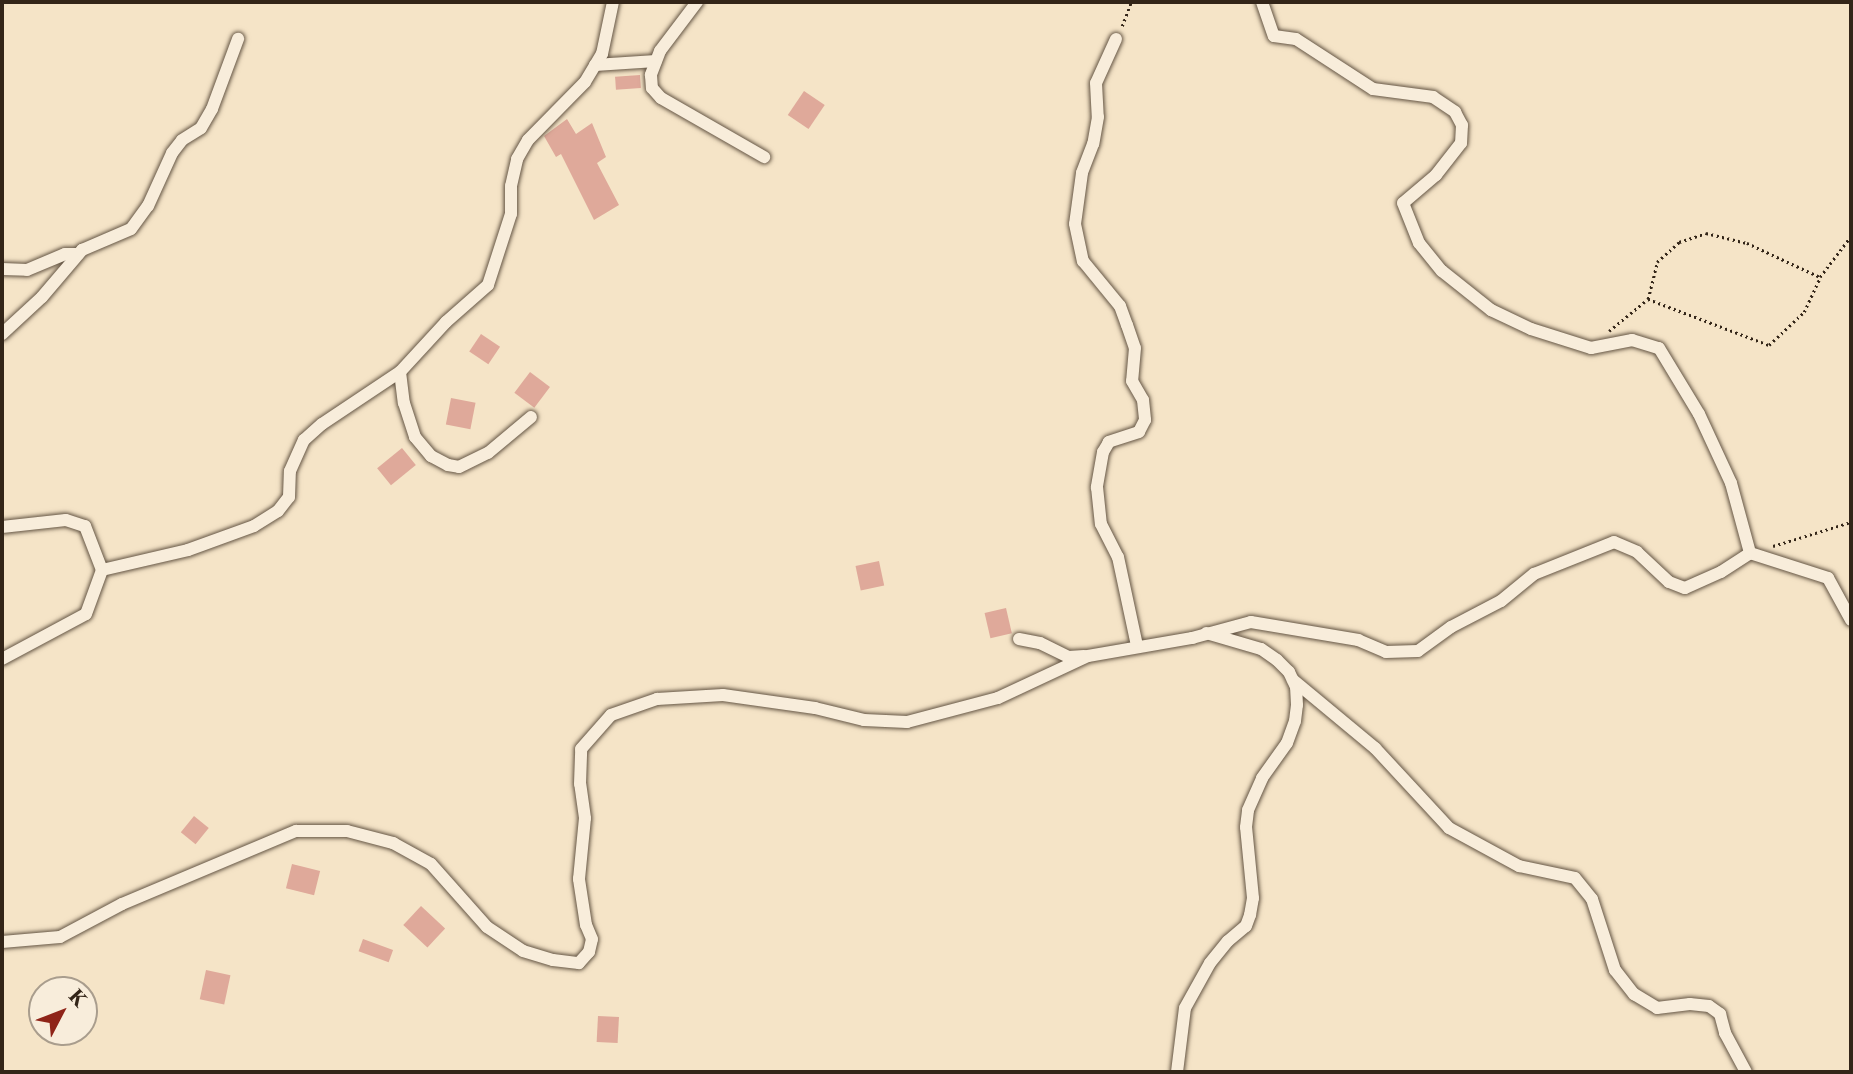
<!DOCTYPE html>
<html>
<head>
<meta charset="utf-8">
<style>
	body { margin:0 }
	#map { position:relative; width:1853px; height:1074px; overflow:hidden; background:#f5e4c7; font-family:"Libre Caslon Text",serif }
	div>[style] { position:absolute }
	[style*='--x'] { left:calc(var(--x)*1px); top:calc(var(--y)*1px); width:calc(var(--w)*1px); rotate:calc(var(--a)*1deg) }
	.building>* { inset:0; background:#dfa99a; transform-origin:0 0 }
	.path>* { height:2.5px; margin-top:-1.25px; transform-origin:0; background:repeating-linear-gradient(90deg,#332518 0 2px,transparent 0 5.5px) }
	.roads { filter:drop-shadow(0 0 2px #645544) drop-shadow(0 0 2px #645544) }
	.minor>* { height:12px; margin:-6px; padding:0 6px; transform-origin:6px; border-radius:6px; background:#f8eddb }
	span { translate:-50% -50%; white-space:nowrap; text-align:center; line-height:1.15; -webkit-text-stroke:6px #f8eddb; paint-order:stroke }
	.frame { position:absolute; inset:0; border:4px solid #332518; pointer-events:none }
	.north { position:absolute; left:28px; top:976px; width:70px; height:70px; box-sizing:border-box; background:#f8eddb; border:2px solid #a99d8d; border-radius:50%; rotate:48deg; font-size:19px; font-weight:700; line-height:28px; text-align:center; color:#332518 }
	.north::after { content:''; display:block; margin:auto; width:24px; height:32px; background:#8f2418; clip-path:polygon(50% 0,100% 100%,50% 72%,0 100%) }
</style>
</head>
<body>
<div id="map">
	<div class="building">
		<div style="left:640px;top:75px;width:13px;height:25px;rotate:86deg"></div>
		<div style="left:804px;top:91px;width:25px;height:29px;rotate:34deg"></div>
		<div style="clip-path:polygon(567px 119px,576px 134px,592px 123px,606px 157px,597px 163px,619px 205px,594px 220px,561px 154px,556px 157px,544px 136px)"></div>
		<div style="left:481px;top:334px;width:23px;height:21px;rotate:34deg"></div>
		<div style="left:530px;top:372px;width:25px;height:26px;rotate:37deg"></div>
		<div style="left:451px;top:398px;width:25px;height:27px;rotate:11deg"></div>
		<div style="left:402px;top:448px;width:22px;height:32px;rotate:51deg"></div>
		<div style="left:879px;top:561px;width:25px;height:24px;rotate:78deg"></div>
		<div style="left:1006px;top:608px;width:26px;height:22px;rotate:77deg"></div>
		<div style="left:194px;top:816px;width:19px;height:21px;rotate:39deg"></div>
		<div style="left:292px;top:864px;width:29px;height:25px;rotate:14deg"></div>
		<div style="left:421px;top:906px;width:33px;height:26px;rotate:43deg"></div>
		<div style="left:363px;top:939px;width:32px;height:13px;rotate:20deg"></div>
		<div style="left:206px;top:970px;width:25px;height:30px;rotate:12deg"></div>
		<div style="left:598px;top:1016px;width:21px;height:26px;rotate:3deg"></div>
	</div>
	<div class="path">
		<div style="--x:1122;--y:26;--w:26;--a:-69"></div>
		<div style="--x:1648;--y:299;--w:129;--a:20.8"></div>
		<div style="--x:1769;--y:345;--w:48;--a:-43.3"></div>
		<div style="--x:1804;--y:312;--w:38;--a:-65"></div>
		<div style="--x:1820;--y:277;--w:51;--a:-52.9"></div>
		<div style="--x:1609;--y:331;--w:50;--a:-39.4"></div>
		<div style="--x:1648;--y:299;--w:38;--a:-76"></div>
		<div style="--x:1657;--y:262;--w:30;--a:-42"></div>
		<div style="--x:1679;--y:242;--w:28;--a:-18"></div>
		<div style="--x:1706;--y:233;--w:42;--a:13.7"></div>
		<div style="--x:1747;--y:243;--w:81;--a:25"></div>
		<div style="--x:1773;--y:546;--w:82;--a:-17.1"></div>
	</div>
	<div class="roads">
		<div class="minor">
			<div style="--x:697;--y:2;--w:61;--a:127.1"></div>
			<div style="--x:660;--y:51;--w:26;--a:111"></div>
			<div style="--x:651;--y:75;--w:13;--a:86"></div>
			<div style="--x:652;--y:88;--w:13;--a:48"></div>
			<div style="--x:661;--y:98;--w:119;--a:29.8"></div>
			<div style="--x:1262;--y:2;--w:36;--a:71"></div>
			<div style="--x:1274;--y:36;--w:22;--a:8"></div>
			<div style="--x:1296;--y:39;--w:92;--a:33"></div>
			<div style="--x:1373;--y:89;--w:61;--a:7.6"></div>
			<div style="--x:1433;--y:97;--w:27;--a:34"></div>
			<div style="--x:1455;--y:112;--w:15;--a:62"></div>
			<div style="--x:1462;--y:125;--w:18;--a:93"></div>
			<div style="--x:1461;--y:143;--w:41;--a:128"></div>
			<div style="--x:1436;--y:175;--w:43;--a:139.7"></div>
			<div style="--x:1403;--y:203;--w:43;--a:68.2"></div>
			<div style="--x:1419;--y:243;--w:36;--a:51"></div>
			<div style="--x:1442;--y:271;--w:63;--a:38.5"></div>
			<div style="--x:1491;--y:310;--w:44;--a:25.4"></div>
			<div style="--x:1531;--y:329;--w:63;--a:17.6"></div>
			<div style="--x:1591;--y:348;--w:42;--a:-11"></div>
			<div style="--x:1632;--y:340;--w:28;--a:17"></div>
			<div style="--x:1659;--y:348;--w:77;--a:58.8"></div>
			<div style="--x:1699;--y:414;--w:76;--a:65.1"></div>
			<div style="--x:1731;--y:483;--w:73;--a:74.8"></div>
			<div style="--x:1116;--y:39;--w:48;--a:114.4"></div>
			<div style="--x:1096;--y:83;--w:34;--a:87"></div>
			<div style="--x:1098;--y:117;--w:27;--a:100"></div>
			<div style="--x:1093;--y:144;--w:31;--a:111"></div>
			<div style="--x:1082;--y:173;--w:51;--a:97.8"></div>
			<div style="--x:1075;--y:224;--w:38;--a:78"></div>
			<div style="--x:1083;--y:261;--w:58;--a:50.6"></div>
			<div style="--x:1120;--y:306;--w:20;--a:70"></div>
			<div style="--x:1127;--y:325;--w:24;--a:71"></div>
			<div style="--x:1135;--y:348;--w:33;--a:95"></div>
			<div style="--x:1132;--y:381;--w:22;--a:60"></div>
			<div style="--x:1143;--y:400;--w:20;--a:84"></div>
			<div style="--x:1145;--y:420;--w:13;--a:117"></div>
			<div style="--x:1139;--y:432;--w:32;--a:162"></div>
			<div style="--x:1109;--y:442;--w:12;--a:121"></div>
			<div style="--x:1103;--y:452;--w:36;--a:100"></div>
			<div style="--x:1097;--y:487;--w:37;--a:84"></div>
			<div style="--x:1101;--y:524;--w:37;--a:63"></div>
			<div style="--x:1118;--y:557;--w:91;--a:77.9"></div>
			<div style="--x:595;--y:65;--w:61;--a:-3.8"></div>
			<div style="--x:2;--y:269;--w:25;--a:2"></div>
			<div style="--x:27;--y:270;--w:41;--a:-22.8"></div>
			<div style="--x:65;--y:254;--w:13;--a:0"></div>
			<div style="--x:2;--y:334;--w:54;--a:-42.8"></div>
			<div style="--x:42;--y:297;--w:62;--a:-49.6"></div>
			<div style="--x:82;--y:250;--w:53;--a:-23.2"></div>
			<div style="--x:131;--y:229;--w:29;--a:-54"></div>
			<div style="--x:148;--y:206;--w:58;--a:-65.6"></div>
			<div style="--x:172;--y:153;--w:16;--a:-52"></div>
			<div style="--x:182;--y:140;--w:22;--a:-32"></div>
			<div style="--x:201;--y:128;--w:22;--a:-60"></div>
			<div style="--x:212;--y:109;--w:75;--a:-69.6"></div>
			<div style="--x:400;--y:372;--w:31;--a:83"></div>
			<div style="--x:404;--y:403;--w:36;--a:72"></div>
			<div style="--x:415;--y:437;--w:25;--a:50"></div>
			<div style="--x:431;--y:456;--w:19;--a:28"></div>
			<div style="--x:448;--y:465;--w:11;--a:10"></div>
			<div style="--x:459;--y:467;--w:32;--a:-26"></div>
			<div style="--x:488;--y:453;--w:56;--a:-39.9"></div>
			<div style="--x:2;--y:527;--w:64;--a:-6.2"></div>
			<div style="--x:66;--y:520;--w:20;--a:18"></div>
			<div style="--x:85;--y:526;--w:47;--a:68.9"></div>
			<div style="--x:102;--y:570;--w:88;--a:-13.1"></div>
			<div style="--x:188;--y:550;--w:70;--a:-20"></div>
			<div style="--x:254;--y:526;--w:28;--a:-32"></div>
			<div style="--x:278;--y:511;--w:18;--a:-52"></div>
			<div style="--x:289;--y:497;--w:26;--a:-88"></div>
			<div style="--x:290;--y:471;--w:34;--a:-66"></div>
			<div style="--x:304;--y:440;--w:24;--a:-42"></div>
			<div style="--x:322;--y:424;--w:94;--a:-33.7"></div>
			<div style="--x:400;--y:372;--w:68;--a:-47.4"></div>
			<div style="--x:446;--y:322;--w:56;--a:-41.4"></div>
			<div style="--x:488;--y:285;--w:75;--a:-72.1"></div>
			<div style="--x:511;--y:214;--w:28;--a:-90"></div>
			<div style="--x:511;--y:186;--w:28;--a:-77"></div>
			<div style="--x:517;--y:159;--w:22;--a:-60"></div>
			<div style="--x:528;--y:140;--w:81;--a:-45.5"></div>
			<div style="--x:585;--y:82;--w:33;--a:-59"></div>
			<div style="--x:602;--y:54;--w:53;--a:-78.1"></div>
			<div style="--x:1750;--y:553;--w:82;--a:17.8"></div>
			<div style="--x:1828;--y:578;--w:48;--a:61.3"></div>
			<div style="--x:1019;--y:639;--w:21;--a:11"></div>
			<div style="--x:1040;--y:643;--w:32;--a:26"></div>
			<div style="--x:1069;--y:657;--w:15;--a:-4"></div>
			<div style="--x:2;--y:659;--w:95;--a:-28.2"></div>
			<div style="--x:86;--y:614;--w:47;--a:-70"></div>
			<div style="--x:1293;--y:680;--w:107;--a:39.7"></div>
			<div style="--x:1375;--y:748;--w:109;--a:47.2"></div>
			<div style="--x:1449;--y:828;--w:80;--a:28.5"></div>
			<div style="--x:1519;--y:866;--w:57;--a:12.1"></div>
			<div style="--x:1575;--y:878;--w:27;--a:51"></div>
			<div style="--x:1592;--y:899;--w:75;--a:72.1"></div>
			<div style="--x:1615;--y:970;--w:31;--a:52"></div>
			<div style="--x:1634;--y:994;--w:27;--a:31"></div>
			<div style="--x:1657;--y:1008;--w:33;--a:-7"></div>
			<div style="--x:1690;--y:1004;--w:19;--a:6"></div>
			<div style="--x:1709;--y:1006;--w:14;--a:36"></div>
			<div style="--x:1720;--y:1014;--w:20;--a:75"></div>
			<div style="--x:1725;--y:1033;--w:44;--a:61.7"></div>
			<div style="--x:2;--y:942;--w:58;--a:-4.9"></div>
			<div style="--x:60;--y:937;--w:70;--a:-28"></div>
			<div style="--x:122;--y:904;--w:189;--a:-22.8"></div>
			<div style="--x:296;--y:831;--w:51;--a:0"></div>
			<div style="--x:347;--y:831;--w:48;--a:14.6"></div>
			<div style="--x:393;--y:843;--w:43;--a:28.9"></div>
			<div style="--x:431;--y:864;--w:84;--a:48.4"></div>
			<div style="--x:487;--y:927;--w:43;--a:33.7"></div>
			<div style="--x:523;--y:951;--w:31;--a:17"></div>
			<div style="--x:553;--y:960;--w:26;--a:7"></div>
			<div style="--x:579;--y:963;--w:15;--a:-48"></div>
			<div style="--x:589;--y:952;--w:13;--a:-77"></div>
			<div style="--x:592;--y:939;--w:15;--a:-113"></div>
			<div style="--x:586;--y:925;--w:47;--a:-98.7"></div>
			<div style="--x:579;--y:879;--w:61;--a:-84.4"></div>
			<div style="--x:585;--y:818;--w:34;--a:-98"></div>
			<div style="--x:580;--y:784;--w:35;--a:-88"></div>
			<div style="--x:581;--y:749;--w:45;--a:-48.6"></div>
			<div style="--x:611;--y:715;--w:49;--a:-19.2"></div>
			<div style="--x:657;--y:699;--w:66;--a:-3.5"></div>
			<div style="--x:723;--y:695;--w:93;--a:8"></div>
			<div style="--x:815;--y:708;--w:50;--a:13.8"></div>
			<div style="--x:864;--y:720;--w:43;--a:2.7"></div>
			<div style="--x:907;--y:722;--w:94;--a:-14.8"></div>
			<div style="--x:998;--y:698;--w:99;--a:-25"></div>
			<div style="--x:1088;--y:656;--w:106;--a:-9.8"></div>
			<div style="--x:1192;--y:638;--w:61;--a:-15.2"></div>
			<div style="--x:1251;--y:622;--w:109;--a:9.5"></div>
			<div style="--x:1358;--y:640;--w:30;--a:23"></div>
			<div style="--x:1386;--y:652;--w:32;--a:-2"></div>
			<div style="--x:1418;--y:651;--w:41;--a:-36"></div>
			<div style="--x:1451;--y:627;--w:56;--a:-27.5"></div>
			<div style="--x:1501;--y:601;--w:43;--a:-39.3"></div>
			<div style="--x:1534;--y:574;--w:86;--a:-21.8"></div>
			<div style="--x:1614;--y:542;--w:25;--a:23"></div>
			<div style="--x:1637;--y:552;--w:44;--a:43.2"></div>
			<div style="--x:1669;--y:582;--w:17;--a:21"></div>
			<div style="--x:1685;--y:588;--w:39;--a:-24"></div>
			<div style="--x:1721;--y:572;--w:35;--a:-33"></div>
			<div style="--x:1177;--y:1072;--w:64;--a:-82.9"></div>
			<div style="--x:1185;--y:1008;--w:51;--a:-60.9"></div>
			<div style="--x:1210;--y:963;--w:28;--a:-51"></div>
			<div style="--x:1228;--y:941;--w:23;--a:-40"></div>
			<div style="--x:1246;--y:926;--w:12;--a:-70"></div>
			<div style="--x:1250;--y:915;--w:17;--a:-80"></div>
			<div style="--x:1253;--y:898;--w:71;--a:-95.6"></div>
			<div style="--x:1246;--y:827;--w:17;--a:-83"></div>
			<div style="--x:1248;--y:810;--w:35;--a:-66"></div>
			<div style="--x:1262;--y:778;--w:43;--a:-54.5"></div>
			<div style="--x:1287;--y:743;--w:23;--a:-70"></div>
			<div style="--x:1295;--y:721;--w:16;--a:-83"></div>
			<div style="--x:1297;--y:705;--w:18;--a:-93"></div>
			<div style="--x:1296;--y:687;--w:17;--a:-115"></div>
			<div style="--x:1289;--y:672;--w:17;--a:-135"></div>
			<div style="--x:1277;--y:660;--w:19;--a:-145"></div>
			<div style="--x:1261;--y:649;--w:57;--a:-163.8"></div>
		</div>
	</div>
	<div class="frame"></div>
	<div class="north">K</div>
</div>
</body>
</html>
